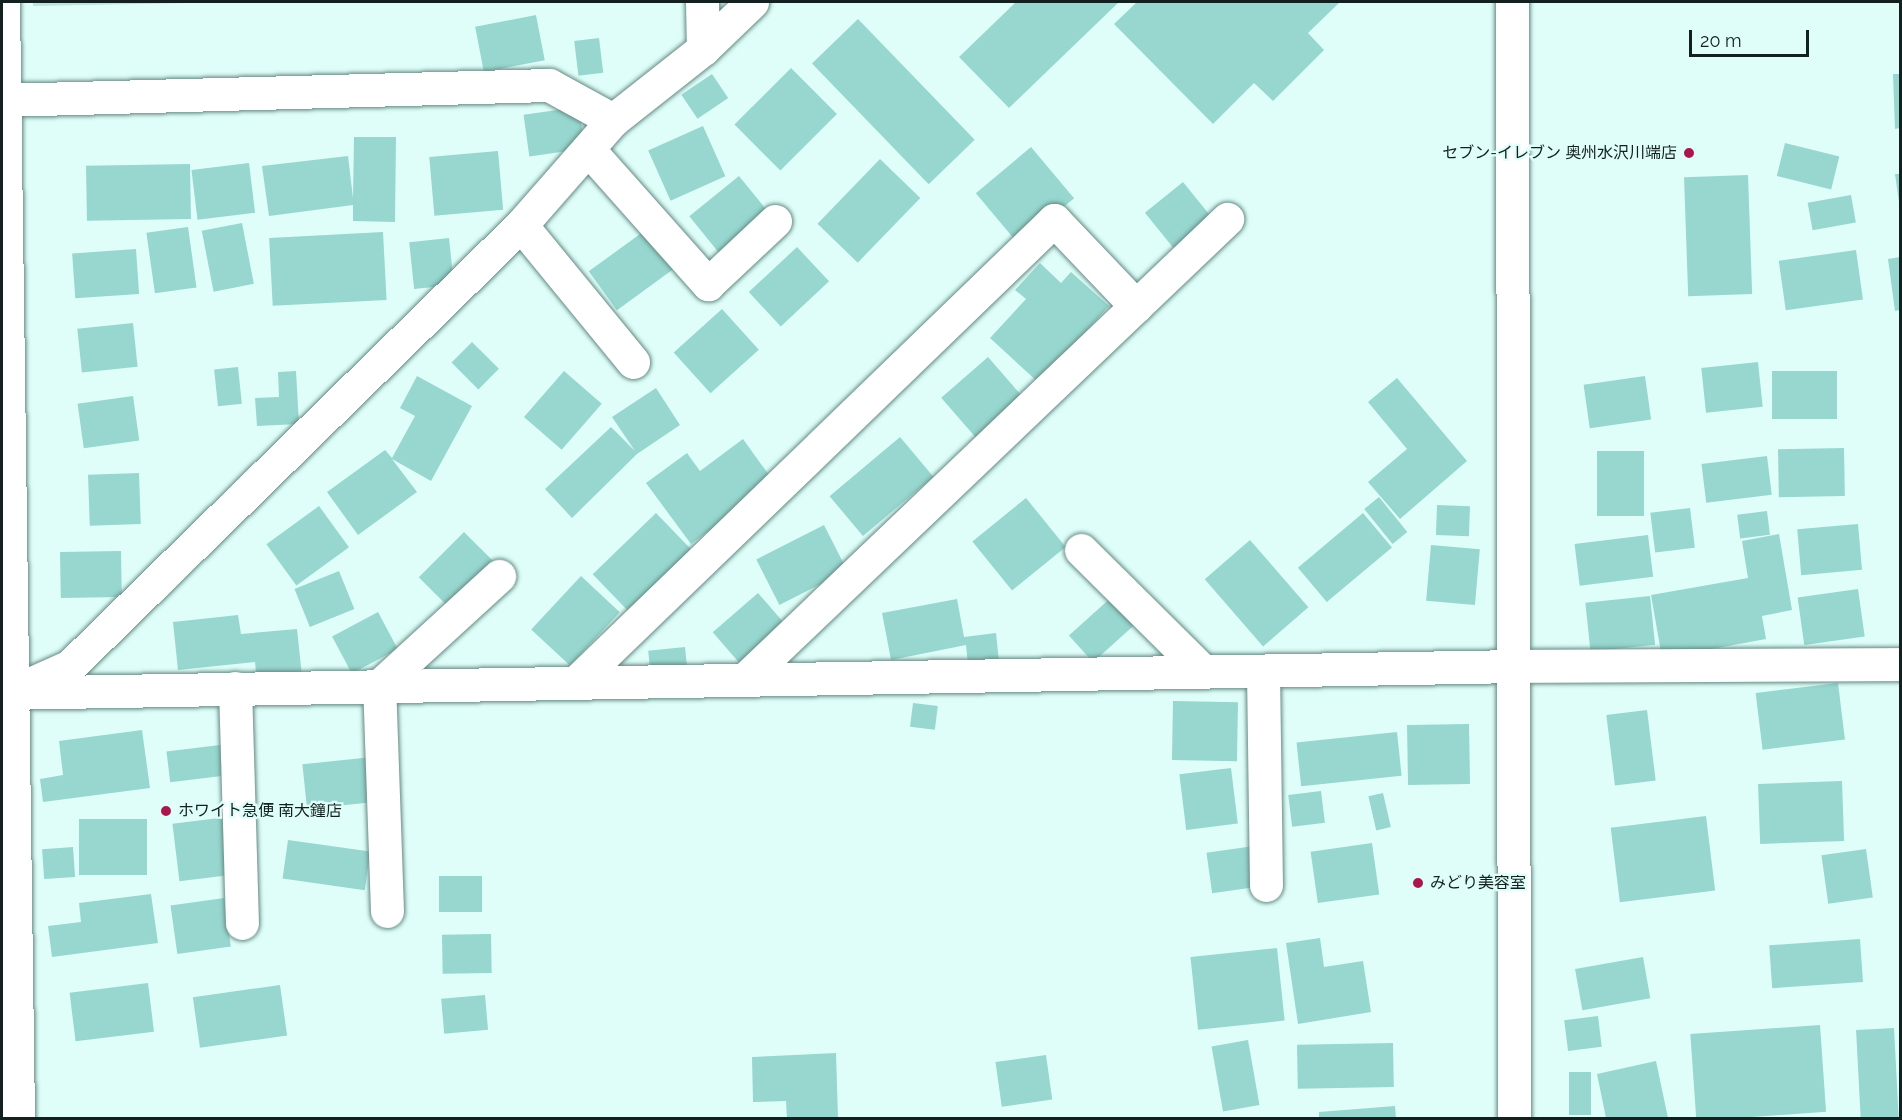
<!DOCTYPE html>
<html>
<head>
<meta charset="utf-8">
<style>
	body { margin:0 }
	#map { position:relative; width:1902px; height:1120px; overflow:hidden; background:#dffef9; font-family:Raleway,"Noto Sans JP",sans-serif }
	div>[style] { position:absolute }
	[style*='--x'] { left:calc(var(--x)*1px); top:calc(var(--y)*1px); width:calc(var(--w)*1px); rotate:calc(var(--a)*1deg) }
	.green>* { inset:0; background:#b9e4df }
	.building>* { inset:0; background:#97d7cf; transform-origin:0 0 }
	.roads { filter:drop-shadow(0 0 2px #658984) drop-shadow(0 0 2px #658984) }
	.street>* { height:33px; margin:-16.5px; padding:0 16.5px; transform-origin:16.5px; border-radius:16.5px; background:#fff }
	.secondary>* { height:33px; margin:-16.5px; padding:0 16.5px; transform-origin:16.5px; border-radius:16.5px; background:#fff }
	.dots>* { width:16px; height:16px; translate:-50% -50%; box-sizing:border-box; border:3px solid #dffef9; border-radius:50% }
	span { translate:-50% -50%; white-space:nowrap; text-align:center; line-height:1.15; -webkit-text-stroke:4.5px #dffef9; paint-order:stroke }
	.poi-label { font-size:16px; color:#12211f }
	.right { translate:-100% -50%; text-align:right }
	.left { translate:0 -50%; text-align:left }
	.frame { position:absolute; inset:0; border:3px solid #12211f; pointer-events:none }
	.scale { position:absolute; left:1689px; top:30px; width:120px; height:27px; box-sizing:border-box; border:3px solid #12211f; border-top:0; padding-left:8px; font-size:18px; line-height:21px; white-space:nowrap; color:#12211f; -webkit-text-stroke:4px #dffef9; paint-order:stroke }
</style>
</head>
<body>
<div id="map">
	<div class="green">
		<div style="clip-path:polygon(33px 2px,243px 2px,33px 6px)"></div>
	</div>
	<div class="building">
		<div style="clip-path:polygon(1016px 2px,1119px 2px,1009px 108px,959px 57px)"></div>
		<div style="clip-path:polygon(1137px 2px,1340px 2px,1308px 33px,1324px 50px,1273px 101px,1254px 83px,1213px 124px,1114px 24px)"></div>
		<div style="left:536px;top:15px;width:46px;height:62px;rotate:79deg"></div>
		<div style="left:858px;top:19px;width:168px;height:64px;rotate:46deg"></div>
		<div style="left:599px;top:38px;width:35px;height:25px;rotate:83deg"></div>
		<div style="left:791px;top:68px;width:65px;height:80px;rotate:45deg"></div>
		<div style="left:712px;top:74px;width:29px;height:37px;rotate:56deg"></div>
		<div style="clip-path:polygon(1893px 74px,1900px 74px,1900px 128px,1895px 129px)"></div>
		<div style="left:579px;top:107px;width:42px;height:56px;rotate:82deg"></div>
		<div style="left:703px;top:126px;width:55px;height:60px;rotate:66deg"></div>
		<div style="clip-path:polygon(354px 137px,396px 137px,395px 222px,353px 221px,353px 205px,269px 216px,262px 166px,348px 156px,353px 198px)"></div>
		<div style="left:1785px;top:143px;width:56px;height:34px;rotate:14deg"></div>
		<div style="left:1031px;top:147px;width:67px;height:72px;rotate:50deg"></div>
		<div style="left:498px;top:151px;width:59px;height:69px;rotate:85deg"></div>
		<div style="left:880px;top:159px;width:56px;height:90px;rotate:44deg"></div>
		<div style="left:249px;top:163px;width:50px;height:58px;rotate:83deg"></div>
		<div style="left:190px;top:164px;width:55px;height:104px;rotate:89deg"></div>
		<div style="clip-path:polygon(1895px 174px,1900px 174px,1900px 202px,1899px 202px)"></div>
		<div style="left:1748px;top:175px;width:119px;height:64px;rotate:88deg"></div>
		<div style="left:739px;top:176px;width:49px;height:64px;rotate:51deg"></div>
		<div style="left:1183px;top:182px;width:45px;height:49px;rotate:51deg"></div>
		<div style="left:1851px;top:195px;width:28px;height:44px;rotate:80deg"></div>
		<div style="left:242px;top:223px;width:62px;height:41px;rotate:79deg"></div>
		<div style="left:188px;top:227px;width:61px;height:42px;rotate:82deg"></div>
		<div style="left:647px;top:229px;width:48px;height:72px;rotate:54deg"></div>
		<div style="left:383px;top:232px;width:68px;height:114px;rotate:87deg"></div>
		<div style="left:449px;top:238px;width:47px;height:40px;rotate:84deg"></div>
		<div style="left:797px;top:247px;width:47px;height:66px;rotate:47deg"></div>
		<div style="left:136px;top:249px;width:45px;height:64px;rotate:86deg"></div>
		<div style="left:1856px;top:250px;width:50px;height:78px;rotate:82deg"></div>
		<div style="clip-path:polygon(1900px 257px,1900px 310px,1895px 311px,1888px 259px)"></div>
		<div style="clip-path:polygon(1040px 263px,1061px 283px,1071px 272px,1109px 306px,1039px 383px,990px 338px,1026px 299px,1015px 290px)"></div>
		<div style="left:722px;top:309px;width:55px;height:65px;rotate:48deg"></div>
		<div style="left:133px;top:323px;width:44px;height:56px;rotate:84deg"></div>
		<div style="left:472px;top:342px;width:38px;height:29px;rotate:45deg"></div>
		<div style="left:988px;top:357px;width:53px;height:62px;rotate:49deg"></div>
		<div style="left:1758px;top:362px;width:45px;height:57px;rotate:84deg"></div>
		<div style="left:238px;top:367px;width:37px;height:24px;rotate:84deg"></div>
		<div style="clip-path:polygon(296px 371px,299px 424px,257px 426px,255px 398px,279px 397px,278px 372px)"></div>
		<div style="left:564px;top:371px;width:50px;height:61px;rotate:41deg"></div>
		<div style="left:1772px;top:371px;width:65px;height:48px"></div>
		<div style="clip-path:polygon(417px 376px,472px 406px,431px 481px,392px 459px,417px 492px,358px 535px,327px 492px,385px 450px,392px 458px,415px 416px,400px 408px)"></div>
		<div style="left:1645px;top:376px;width:44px;height:62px;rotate:82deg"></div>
		<div style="clip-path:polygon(1397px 378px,1467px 461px,1400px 519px,1368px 482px,1407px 449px,1368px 402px)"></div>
		<div style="clip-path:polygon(656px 388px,680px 425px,637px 454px,572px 518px,545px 489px,611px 427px,635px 451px,612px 417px)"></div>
		<div style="left:133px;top:396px;width:45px;height:56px;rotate:82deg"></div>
		<div style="left:900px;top:437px;width:52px;height:92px;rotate:50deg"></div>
		<div style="clip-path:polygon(743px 439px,774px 482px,691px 544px,646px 483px,687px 453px,700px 471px)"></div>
		<div style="left:1844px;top:448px;width:48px;height:66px;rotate:89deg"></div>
		<div style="left:1597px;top:451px;width:47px;height:65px"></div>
		<div style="left:1767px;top:456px;width:39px;height:66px;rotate:83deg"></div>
		<div style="left:139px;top:473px;width:51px;height:51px;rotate:88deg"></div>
		<div style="left:1379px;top:497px;width:45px;height:19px;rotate:51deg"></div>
		<div style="left:1026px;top:498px;width:63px;height:69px;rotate:51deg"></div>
		<div style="left:1437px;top:505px;width:33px;height:30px;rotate:2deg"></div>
		<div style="left:319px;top:506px;width:51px;height:65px;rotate:54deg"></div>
		<div style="left:1690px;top:508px;width:40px;height:40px;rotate:83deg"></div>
		<div style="left:1767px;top:511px;width:24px;height:30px;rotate:83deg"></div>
		<div style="left:656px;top:513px;width:57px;height:88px;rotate:46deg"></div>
		<div style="left:1363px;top:513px;width:45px;height:85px;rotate:50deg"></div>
		<div style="left:1858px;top:524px;width:46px;height:61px;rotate:85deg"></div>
		<div style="left:824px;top:525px;width:51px;height:76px;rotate:63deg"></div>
		<div style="left:464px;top:532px;width:45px;height:64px;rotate:45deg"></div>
		<div style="clip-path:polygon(1779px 534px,1792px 610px,1762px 616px,1766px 639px,1662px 658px,1651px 595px,1748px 578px,1742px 541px)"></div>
		<div style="left:1648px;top:535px;width:42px;height:74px;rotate:83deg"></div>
		<div style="left:1250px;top:540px;width:89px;height:60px;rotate:49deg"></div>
		<div style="left:1431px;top:545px;width:49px;height:56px;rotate:5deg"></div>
		<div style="left:121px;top:551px;width:46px;height:61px;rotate:89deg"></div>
		<div style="left:339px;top:571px;width:41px;height:48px;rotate:68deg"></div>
		<div style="left:581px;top:576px;width:53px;height:73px;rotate:43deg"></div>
		<div style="left:1858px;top:589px;width:48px;height:61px;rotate:82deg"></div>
		<div style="left:758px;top:593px;width:43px;height:60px;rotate:49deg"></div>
		<div style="left:1115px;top:594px;width:36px;height:62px;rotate:48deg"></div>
		<div style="left:1650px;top:596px;width:49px;height:65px;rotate:84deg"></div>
		<div style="clip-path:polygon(957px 599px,964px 637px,996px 633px,999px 662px,968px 665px,966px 645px,891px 660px,882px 613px)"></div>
		<div style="left:378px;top:612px;width:42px;height:52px;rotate:62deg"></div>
		<div style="clip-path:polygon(238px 615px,241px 634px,297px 629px,302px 676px,257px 681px,255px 662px,178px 670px,173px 622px)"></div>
		<div style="left:685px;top:647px;width:20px;height:37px;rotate:84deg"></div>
		<div style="left:1838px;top:683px;width:57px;height:83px;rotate:83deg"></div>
		<div style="left:1173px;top:701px;width:65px;height:59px;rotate:1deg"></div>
		<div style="left:913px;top:703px;width:25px;height:24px;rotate:7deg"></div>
		<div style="left:1647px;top:710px;width:71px;height:41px;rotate:83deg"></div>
		<div style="left:1469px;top:724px;width:60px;height:62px;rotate:89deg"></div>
		<div style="clip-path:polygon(142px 730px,150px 788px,43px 802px,40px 779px,63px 775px,59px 741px)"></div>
		<div style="left:1397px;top:732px;width:44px;height:101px;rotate:84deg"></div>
		<div style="left:228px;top:744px;width:31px;height:62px;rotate:83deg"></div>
		<div style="left:372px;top:757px;width:45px;height:70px;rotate:84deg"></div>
		<div style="left:1231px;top:768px;width:56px;height:52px;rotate:83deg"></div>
		<div style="left:1842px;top:781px;width:60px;height:84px;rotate:88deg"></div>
		<div style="left:1321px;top:791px;width:32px;height:33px;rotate:83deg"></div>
		<div style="left:1383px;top:793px;width:35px;height:15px;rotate:77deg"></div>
		<div style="left:1706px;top:816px;width:75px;height:96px;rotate:83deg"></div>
		<div style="left:227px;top:817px;width:58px;height:55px;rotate:83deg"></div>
		<div style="left:79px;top:819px;width:68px;height:56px"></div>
		<div style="left:288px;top:840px;width:83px;height:39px;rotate:8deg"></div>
		<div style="left:1372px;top:843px;width:52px;height:62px;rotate:82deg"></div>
		<div style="left:1254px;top:846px;width:41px;height:48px;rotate:82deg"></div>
		<div style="left:73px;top:847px;width:30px;height:31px;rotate:86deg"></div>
		<div style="left:1866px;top:849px;width:49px;height:45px;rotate:82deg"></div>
		<div style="left:439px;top:876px;width:43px;height:36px"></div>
		<div style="clip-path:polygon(151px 894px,158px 943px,52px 957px,48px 926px,81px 922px,79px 903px)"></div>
		<div style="left:224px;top:898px;width:49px;height:54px;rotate:82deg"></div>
		<div style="left:491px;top:934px;width:39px;height:49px;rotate:89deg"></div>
		<div style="clip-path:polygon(1320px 938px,1324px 967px,1363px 961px,1371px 1012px,1298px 1024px,1286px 943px)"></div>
		<div style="left:1860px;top:939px;width:43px;height:91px;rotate:86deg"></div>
		<div style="left:1277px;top:948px;width:73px;height:87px;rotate:84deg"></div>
		<div style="left:1643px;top:957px;width:42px;height:69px;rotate:80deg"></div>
		<div style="left:148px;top:983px;width:49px;height:79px;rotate:83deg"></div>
		<div style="left:280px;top:985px;width:51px;height:88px;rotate:82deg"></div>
		<div style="left:485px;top:995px;width:35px;height:44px;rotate:85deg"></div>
		<div style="left:1598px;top:1016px;width:31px;height:34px;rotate:83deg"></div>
		<div style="left:1820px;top:1025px;width:87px;height:130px;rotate:86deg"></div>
		<div style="left:1894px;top:1028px;width:90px;height:38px;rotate:87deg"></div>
		<div style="left:1248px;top:1040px;width:66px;height:37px;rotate:80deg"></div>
		<div style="left:1393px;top:1043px;width:44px;height:96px;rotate:89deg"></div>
		<div style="clip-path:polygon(836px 1053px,838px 1118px,787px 1118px,786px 1101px,753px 1102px,752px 1057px)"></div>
		<div style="left:1046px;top:1055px;width:45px;height:51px;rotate:82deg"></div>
		<div style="clip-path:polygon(1656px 1061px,1668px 1118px,1606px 1118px,1597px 1074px)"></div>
		<div style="left:1591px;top:1072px;width:43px;height:22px;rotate:90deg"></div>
		<div style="clip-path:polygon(1395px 1106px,1396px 1118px,1319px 1118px,1319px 1112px)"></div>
	</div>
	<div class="roads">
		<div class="street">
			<div style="--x:3;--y:2;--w:1116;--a:89.23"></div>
			<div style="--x:702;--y:2;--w:47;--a:88.8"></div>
			<div style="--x:2;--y:100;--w:547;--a:-1.57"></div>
			<div style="--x:549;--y:85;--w:73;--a:28.7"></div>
			<div style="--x:588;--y:149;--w:181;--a:48.4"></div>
			<div style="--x:708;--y:284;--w:92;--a:-43.2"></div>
			<div style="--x:521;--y:225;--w:177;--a:50.7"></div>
			<div style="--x:1081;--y:550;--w:172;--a:44.8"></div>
			<div style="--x:1263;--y:671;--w:214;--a:89.2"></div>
			<div style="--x:744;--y:680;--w:668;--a:-43.66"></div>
			<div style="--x:576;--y:682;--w:665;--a:-44.02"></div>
			<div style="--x:1054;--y:220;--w:119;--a:46.4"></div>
			<div style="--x:23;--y:687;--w:51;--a:-24.1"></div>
			<div style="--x:70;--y:666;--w:631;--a:-44.36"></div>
			<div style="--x:521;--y:225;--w:140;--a:-48.8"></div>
			<div style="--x:613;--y:120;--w:115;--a:-38.3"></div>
			<div style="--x:703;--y:49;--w:68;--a:-43.8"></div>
			<div style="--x:235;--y:688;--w:235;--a:88.3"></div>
			<div style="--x:2;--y:693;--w:1510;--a:-1.02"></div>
			<div style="--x:1512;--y:666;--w:388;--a:-0.3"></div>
			<div style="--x:387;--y:911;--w:225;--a:-92"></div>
			<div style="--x:379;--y:686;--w:163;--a:-42.5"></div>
		</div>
		<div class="secondary">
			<div style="--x:1512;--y:2;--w:1116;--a:89.9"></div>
		</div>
	</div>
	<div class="dots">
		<div style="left:1689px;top:153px;background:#aa174d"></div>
		<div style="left:166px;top:811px;background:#aa174d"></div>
		<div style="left:1418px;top:883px;background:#aa174d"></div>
	</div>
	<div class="poi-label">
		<span class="right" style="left:1677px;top:153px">セブン-イレブン 奥州水沢川端店</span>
		<span class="left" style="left:178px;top:811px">ホワイト急便 南大鐘店</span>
		<span class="left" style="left:1430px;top:883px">みどり美容室</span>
	</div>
	<div class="frame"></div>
	<div class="scale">20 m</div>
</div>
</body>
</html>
